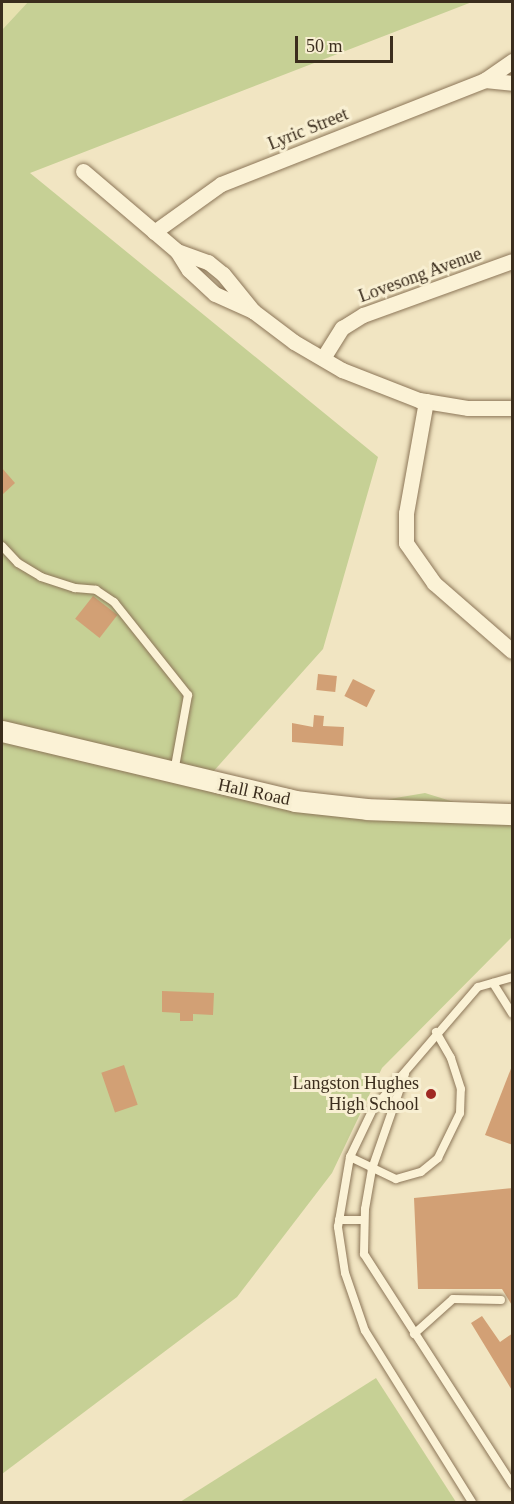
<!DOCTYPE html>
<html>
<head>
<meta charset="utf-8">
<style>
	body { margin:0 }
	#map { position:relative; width:514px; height:1504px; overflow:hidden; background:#f1e5c2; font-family:"Times New Roman",serif }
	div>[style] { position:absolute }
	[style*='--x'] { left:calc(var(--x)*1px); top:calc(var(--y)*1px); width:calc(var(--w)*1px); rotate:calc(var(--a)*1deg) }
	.farmland>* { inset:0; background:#e7e1af }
	.green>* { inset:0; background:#c6d095 }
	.building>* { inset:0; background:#d2a075; transform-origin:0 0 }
	.roads { filter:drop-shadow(0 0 2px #8c7658) drop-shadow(0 0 2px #8c7658) }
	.lane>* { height:8px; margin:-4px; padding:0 4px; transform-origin:4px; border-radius:4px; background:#fbf2d6 }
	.street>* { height:15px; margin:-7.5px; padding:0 7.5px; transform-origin:7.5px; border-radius:7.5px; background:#fbf2d6 }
	.secondary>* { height:21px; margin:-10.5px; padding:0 10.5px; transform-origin:10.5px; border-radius:10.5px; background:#fbf2d6 }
	.dots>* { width:16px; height:16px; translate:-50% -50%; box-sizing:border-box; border:3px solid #f8efd2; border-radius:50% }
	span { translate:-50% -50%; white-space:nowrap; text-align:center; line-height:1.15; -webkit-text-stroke:6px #f8efd2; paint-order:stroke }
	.street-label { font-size:18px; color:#3b2d1d }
	.poi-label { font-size:18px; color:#3b2d1d }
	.right { translate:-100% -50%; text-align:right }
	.frame { position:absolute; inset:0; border:3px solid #3b2d1d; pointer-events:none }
	.scale { position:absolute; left:295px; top:36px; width:98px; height:27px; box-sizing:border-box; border:3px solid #3b2d1d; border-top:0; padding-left:8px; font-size:18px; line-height:21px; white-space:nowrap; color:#3b2d1d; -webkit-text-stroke:4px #f8efd2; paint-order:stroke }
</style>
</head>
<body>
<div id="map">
	<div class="farmland">
		<div style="clip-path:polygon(2px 2px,28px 2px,2px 30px)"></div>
	</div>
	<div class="green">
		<div style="clip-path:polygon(28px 2px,472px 2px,30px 173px,378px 457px,323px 649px,203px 783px,313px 812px,425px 793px,512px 820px,512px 937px,382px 1068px,332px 1173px,237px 1297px,2px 1474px,2px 30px)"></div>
		<div style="clip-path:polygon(376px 1378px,456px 1502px,180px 1502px)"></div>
	</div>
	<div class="building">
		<div style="clip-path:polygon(2px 468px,15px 483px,2px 495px)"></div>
		<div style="left:93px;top:596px;width:31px;height:29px;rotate:38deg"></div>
		<div style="left:318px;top:674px;width:19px;height:16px;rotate:6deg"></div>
		<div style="left:353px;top:679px;width:25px;height:19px;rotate:27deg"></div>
		<div style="clip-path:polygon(314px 715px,324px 716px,323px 726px,344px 727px,343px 746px,292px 742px,292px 723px,313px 727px)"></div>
		<div style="clip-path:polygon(162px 991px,214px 993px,213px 1015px,193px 1014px,193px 1021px,180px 1021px,180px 1013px,162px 1012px)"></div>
		<div style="left:124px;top:1065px;width:42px;height:24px;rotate:71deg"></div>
		<div style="clip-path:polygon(512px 1066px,513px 1066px,513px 1145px,485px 1135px)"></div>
		<div style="clip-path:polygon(513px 1188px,513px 1307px,502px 1289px,418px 1289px,414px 1198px)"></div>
		<div style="clip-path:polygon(482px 1316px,500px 1342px,513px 1333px,513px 1392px,471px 1323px)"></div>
	</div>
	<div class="roads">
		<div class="lane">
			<div style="--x:2;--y:546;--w:23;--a:47"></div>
			<div style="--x:18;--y:563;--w:27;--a:31"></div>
			<div style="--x:41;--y:577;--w:36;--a:18"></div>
			<div style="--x:75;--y:588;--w:21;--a:5"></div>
			<div style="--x:96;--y:590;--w:22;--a:34"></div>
			<div style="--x:114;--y:602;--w:119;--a:51.5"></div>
			<div style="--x:188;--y:695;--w:78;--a:100.3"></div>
			<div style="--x:493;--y:983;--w:36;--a:58"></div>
			<div style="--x:405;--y:1074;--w:101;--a:109.2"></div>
			<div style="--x:372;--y:1169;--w:41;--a:99.9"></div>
			<div style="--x:365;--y:1209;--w:45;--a:91.3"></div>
			<div style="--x:364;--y:1254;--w:274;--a:57.2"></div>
			<div style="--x:350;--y:1157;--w:51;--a:25.6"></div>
			<div style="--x:396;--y:1179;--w:26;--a:-16"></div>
			<div style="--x:421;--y:1172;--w:22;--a:-39"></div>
			<div style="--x:438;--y:1158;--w:50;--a:-63.9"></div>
			<div style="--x:460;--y:1113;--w:24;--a:-88"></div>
			<div style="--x:461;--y:1089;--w:33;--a:-108"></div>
			<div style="--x:451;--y:1058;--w:30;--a:-120"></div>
			<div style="--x:339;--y:1220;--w:25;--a:0"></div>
			<div style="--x:414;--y:1334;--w:52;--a:-41.9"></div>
			<div style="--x:453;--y:1299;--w:48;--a:1.2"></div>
			<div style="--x:472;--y:1502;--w:202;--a:-122"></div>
			<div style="--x:365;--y:1331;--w:61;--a:-109"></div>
			<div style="--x:345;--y:1273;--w:47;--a:-98.7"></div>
			<div style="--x:338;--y:1227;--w:71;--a:-80.3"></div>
			<div style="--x:350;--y:1157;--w:53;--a:-64.4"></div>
			<div style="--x:373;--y:1109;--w:161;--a:-49.3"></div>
			<div style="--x:478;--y:987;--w:35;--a:-16"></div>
		</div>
		<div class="street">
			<div style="--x:485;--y:80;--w:27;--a:6"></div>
			<div style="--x:83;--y:171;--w:123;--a:40.4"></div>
			<div style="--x:177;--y:251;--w:33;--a:20"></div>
			<div style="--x:208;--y:262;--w:19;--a:39"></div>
			<div style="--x:223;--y:274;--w:48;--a:51"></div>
			<div style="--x:154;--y:232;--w:82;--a:-35.6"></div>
			<div style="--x:221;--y:184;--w:284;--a:-21.5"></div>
			<div style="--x:485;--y:80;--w:33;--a:-35"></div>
			<div style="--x:177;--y:251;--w:22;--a:58"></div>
			<div style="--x:189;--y:270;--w:35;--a:43"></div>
			<div style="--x:215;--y:294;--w:42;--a:24.1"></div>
			<div style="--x:253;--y:311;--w:51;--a:37.1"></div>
			<div style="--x:294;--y:342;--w:56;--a:30.3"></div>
			<div style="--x:342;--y:370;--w:83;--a:21.3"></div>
			<div style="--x:419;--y:400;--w:50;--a:9.3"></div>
			<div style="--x:468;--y:408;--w:44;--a:0"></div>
			<div style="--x:323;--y:358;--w:36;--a:-58"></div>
			<div style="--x:342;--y:328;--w:25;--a:-32"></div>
			<div style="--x:363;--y:315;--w:158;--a:-19.9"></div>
			<div style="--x:426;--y:401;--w:114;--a:100.1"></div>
			<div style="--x:406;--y:513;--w:30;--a:90"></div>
			<div style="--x:406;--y:543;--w:49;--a:55"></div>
			<div style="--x:434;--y:583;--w:103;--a:41.1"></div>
		</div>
		<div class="secondary">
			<div style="--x:2;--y:731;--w:301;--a:13.4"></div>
			<div style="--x:295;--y:801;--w:72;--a:6.3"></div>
			<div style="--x:367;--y:809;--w:145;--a:2"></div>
		</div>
	</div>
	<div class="dots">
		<div style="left:431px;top:1094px;background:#9f2923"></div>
	</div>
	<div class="street-label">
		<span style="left:308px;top:129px;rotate:-22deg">Lyric Street</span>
		<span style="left:420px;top:275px;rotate:-20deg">Lovesong Avenue</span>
		<span style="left:254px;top:792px;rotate:12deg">Hall Road</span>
	</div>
	<div class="poi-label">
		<span class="right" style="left:419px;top:1094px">Langston Hughes<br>High School</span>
	</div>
	<div class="frame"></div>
	<div class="scale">50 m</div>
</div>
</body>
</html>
